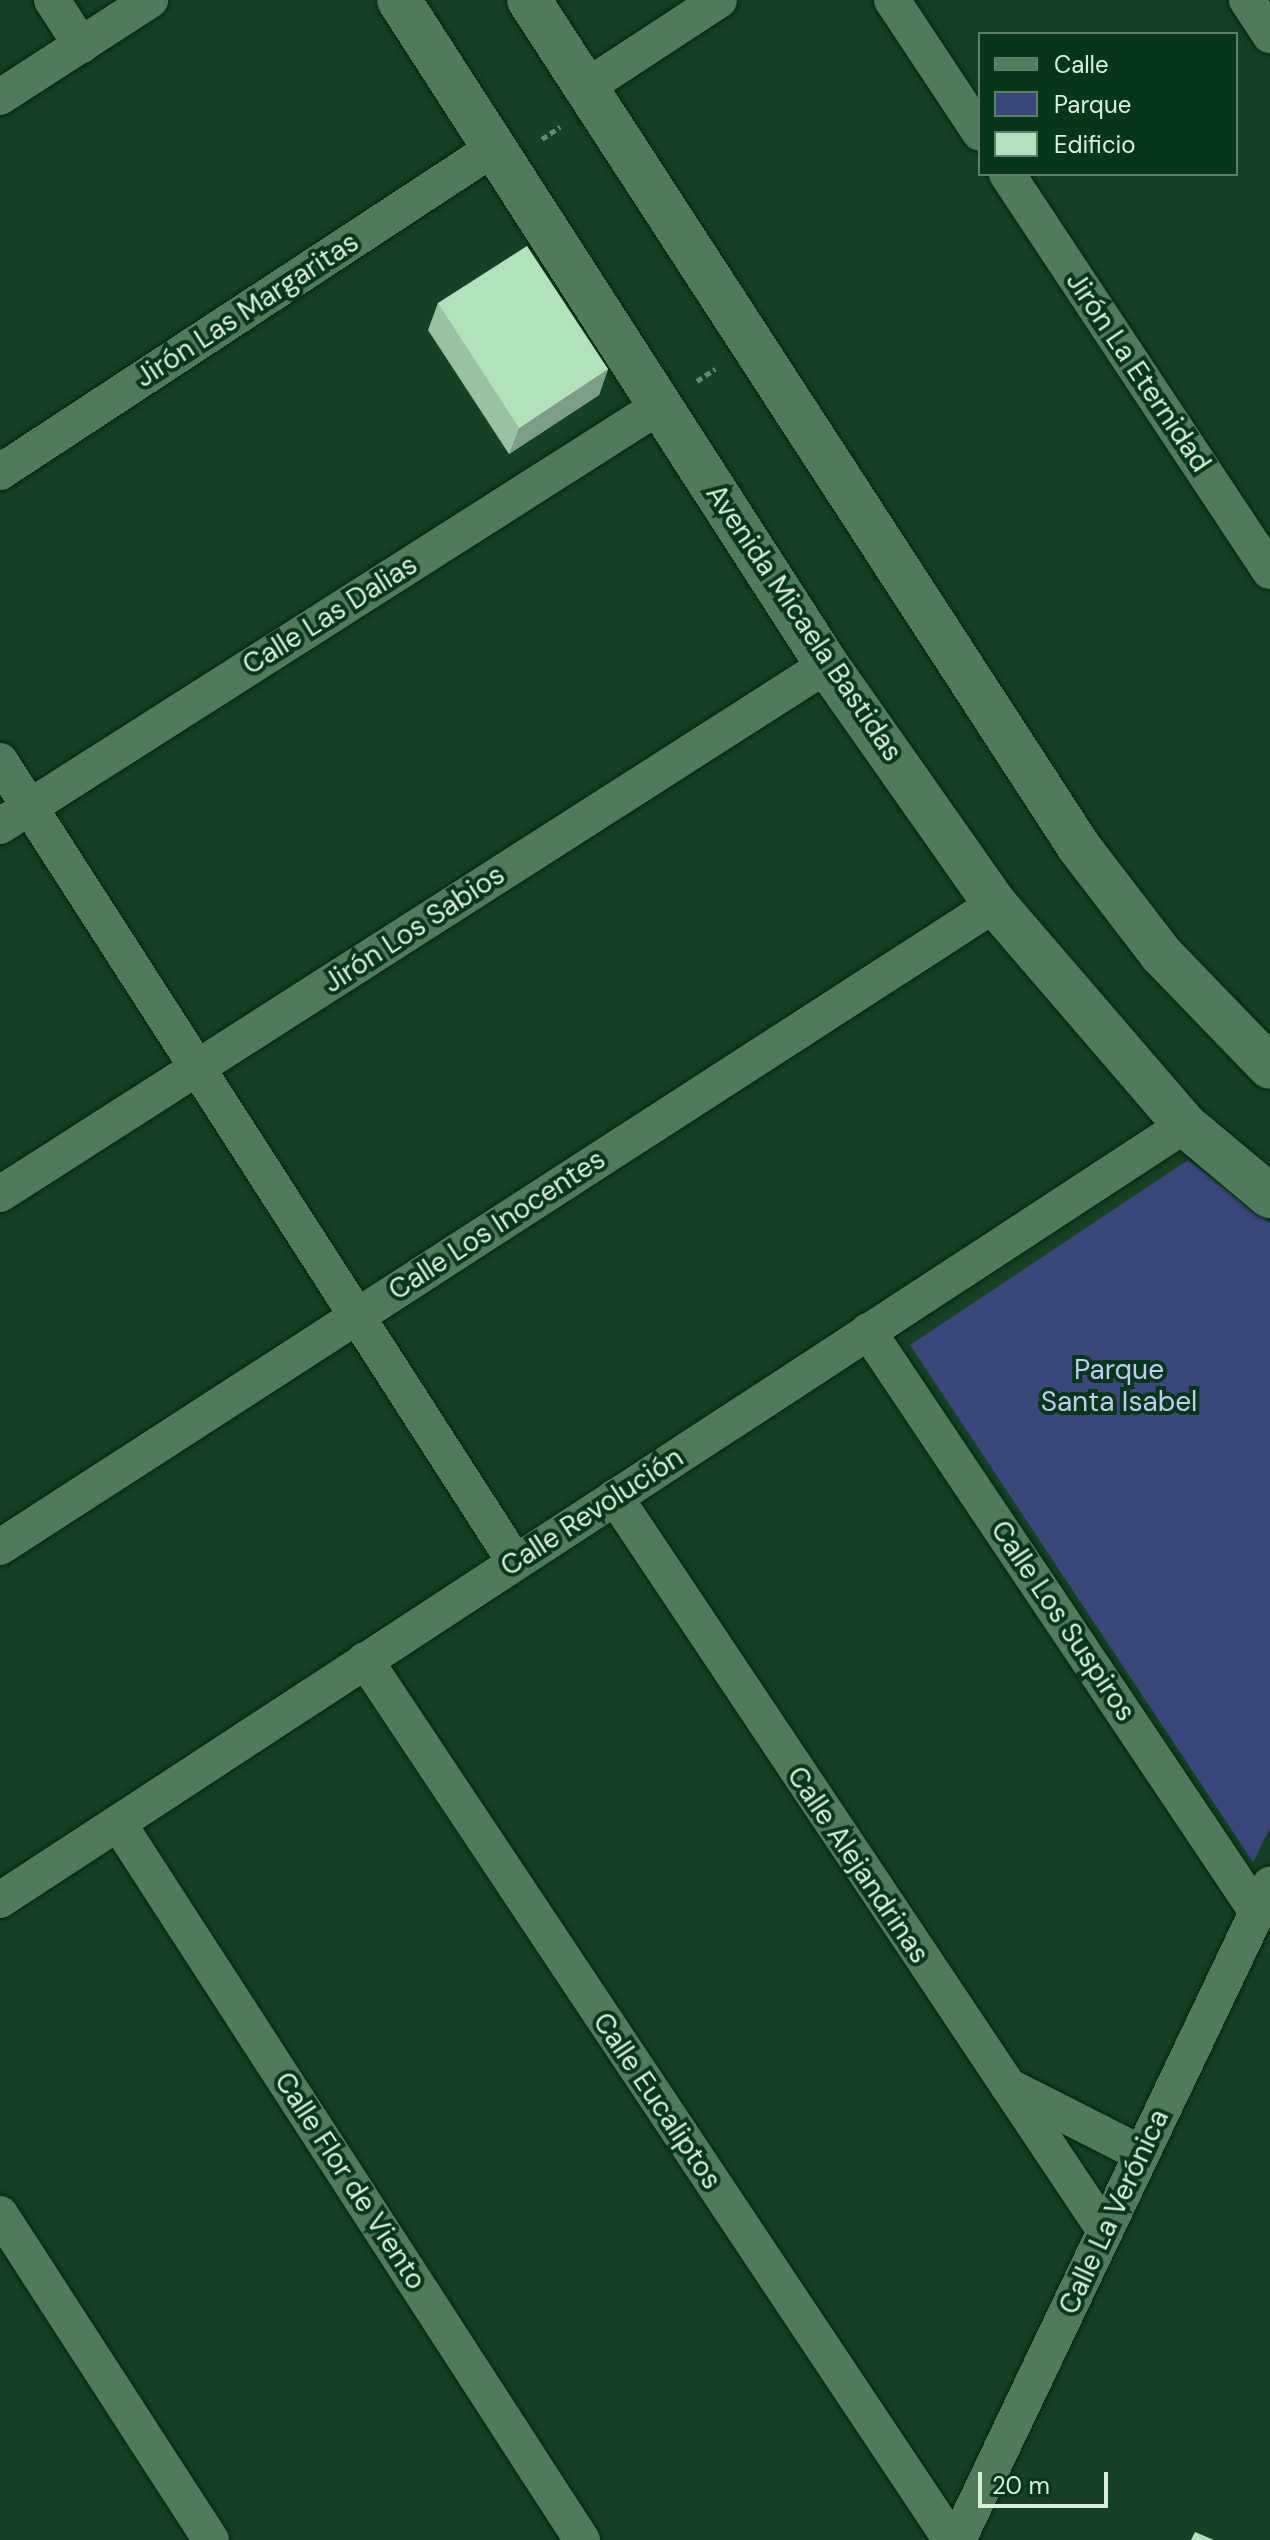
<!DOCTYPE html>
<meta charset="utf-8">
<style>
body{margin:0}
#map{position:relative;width:1270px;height:2540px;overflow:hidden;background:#154125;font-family:"DM Sans",sans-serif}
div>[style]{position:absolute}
.green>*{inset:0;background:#3c4779}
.path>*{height:5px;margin-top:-2.5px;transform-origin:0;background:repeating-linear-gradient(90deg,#658971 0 6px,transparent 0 10px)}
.roads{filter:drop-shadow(0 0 2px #042511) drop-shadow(0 0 2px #042511)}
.street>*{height:36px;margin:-18px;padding:0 18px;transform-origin:18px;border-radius:18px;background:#4f7b5b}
.secondary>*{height:44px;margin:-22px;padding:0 22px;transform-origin:22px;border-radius:22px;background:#4f7b5b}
.wall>*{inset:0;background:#99c2a3}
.shaded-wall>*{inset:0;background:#7d9e85}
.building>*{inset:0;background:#b2e1be}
span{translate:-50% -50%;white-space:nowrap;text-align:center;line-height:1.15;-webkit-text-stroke:8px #08361b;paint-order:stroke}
.street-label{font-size:28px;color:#d8f0dd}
.park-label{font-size:28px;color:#c0cbef}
.legend{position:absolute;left:978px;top:32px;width:260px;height:144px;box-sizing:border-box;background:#08361b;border:2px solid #5b8069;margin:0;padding:10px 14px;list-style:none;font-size:24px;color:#d8f0dd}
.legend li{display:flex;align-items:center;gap:16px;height:40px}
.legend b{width:40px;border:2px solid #5b8069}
.scale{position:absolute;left:978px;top:2472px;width:130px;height:36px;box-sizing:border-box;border:4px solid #d8f0dd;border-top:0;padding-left:10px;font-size:24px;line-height:28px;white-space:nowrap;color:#d8f0dd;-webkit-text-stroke:6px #08361b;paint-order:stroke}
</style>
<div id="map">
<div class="green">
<i style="clip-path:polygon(1188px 1160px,1270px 1223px,1270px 1828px,1253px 1862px,910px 1345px)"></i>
</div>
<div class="path">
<i style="left:542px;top:139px;width:22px;rotate:-34deg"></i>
<i style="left:697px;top:381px;width:22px;rotate:-34deg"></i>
</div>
<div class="roads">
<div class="street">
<i style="left:52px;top:0;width:54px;rotate:57.2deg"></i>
<i style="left:892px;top:0;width:159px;rotate:56.5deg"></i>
<i style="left:1247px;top:0;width:42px;rotate:56.7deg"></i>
<i style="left:586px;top:87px;width:159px;rotate:-33.2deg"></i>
<i style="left:0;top:97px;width:179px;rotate:-32.9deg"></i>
<i style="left:1007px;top:174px;width:476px;rotate:56.5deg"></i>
<i style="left:0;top:472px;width:591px;rotate:-33.26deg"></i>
<i style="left:0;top:761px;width:952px;rotate:57.26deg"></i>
<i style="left:0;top:826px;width:784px;rotate:-32.49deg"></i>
<i style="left:0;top:1194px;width:982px;rotate:-32.61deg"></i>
<i style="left:868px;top:1331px;width:699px;rotate:56.2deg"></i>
<i style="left:615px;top:1497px;width:883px;rotate:56.27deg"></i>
<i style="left:0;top:1547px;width:1185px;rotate:-32.87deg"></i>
<i style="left:365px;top:1660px;width:1057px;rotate:56.34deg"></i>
<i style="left:118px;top:1823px;width:854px;rotate:57.09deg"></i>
<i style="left:0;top:1900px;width:1416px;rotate:-33.19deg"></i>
<i style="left:1008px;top:2086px;width:150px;rotate:26.9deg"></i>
<i style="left:0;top:2214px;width:388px;rotate:57.1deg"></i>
<i style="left:958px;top:2540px;width:726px;rotate:-64.53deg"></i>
</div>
<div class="secondary">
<i style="left:399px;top:0;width:791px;rotate:57.23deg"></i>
<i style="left:827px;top:665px;width:292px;rotate:54.9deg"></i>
<i style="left:995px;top:904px;width:291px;rotate:49.3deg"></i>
<i style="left:1185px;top:1125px;width:111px;rotate:39.9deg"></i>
<i style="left:529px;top:0;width:1010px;rotate:57deg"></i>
<i style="left:1079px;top:847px;width:135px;rotate:52.5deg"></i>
<i style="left:1161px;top:954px;width:157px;rotate:46deg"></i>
</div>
</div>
<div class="wall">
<i style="clip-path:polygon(438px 303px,608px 369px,599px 395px,509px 454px,428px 330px)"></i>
</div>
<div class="shaded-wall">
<i style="clip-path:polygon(608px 369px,599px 395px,509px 454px,519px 428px)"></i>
</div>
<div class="building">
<i style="clip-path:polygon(527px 246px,608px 369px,519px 428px,438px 303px)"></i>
<i style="clip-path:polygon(1195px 2532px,1214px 2540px,1191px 2540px)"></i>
</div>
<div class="street-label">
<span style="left:247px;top:310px;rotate:-33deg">Jirón Las Margaritas</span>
<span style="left:1138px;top:372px;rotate:56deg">Jirón La Eternidad</span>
<span style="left:330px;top:615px;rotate:-32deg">Calle Las Dalias</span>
<span style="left:804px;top:623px;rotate:56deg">Avenida Micaela Bastidas</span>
<span style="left:414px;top:929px;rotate:-33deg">Jirón Los Sabios</span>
<span style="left:497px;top:1225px;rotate:-33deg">Calle Los Inocentes</span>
<span style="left:592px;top:1512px;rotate:-33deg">Calle Revolución</span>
<span style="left:1063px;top:1621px;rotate:56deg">Calle Los Suspiros</span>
<span style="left:858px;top:1865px;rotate:56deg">Calle Alejandrinas</span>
<span style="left:657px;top:2101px;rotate:56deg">Calle Eucaliptos</span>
<span style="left:350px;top:2181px;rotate:57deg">Calle Flor de Viento</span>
<span style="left:1114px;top:2212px;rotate:-65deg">Calle La Verónica</span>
</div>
<div class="park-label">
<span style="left:1119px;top:1386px">Parque<br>Santa Isabel</span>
</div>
<ul class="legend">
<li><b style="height:10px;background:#4f7b5b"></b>Calle</li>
<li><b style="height:22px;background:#3c4779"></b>Parque</li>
<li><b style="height:22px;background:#b2e1be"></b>Edificio</li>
</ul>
<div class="scale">20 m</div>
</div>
